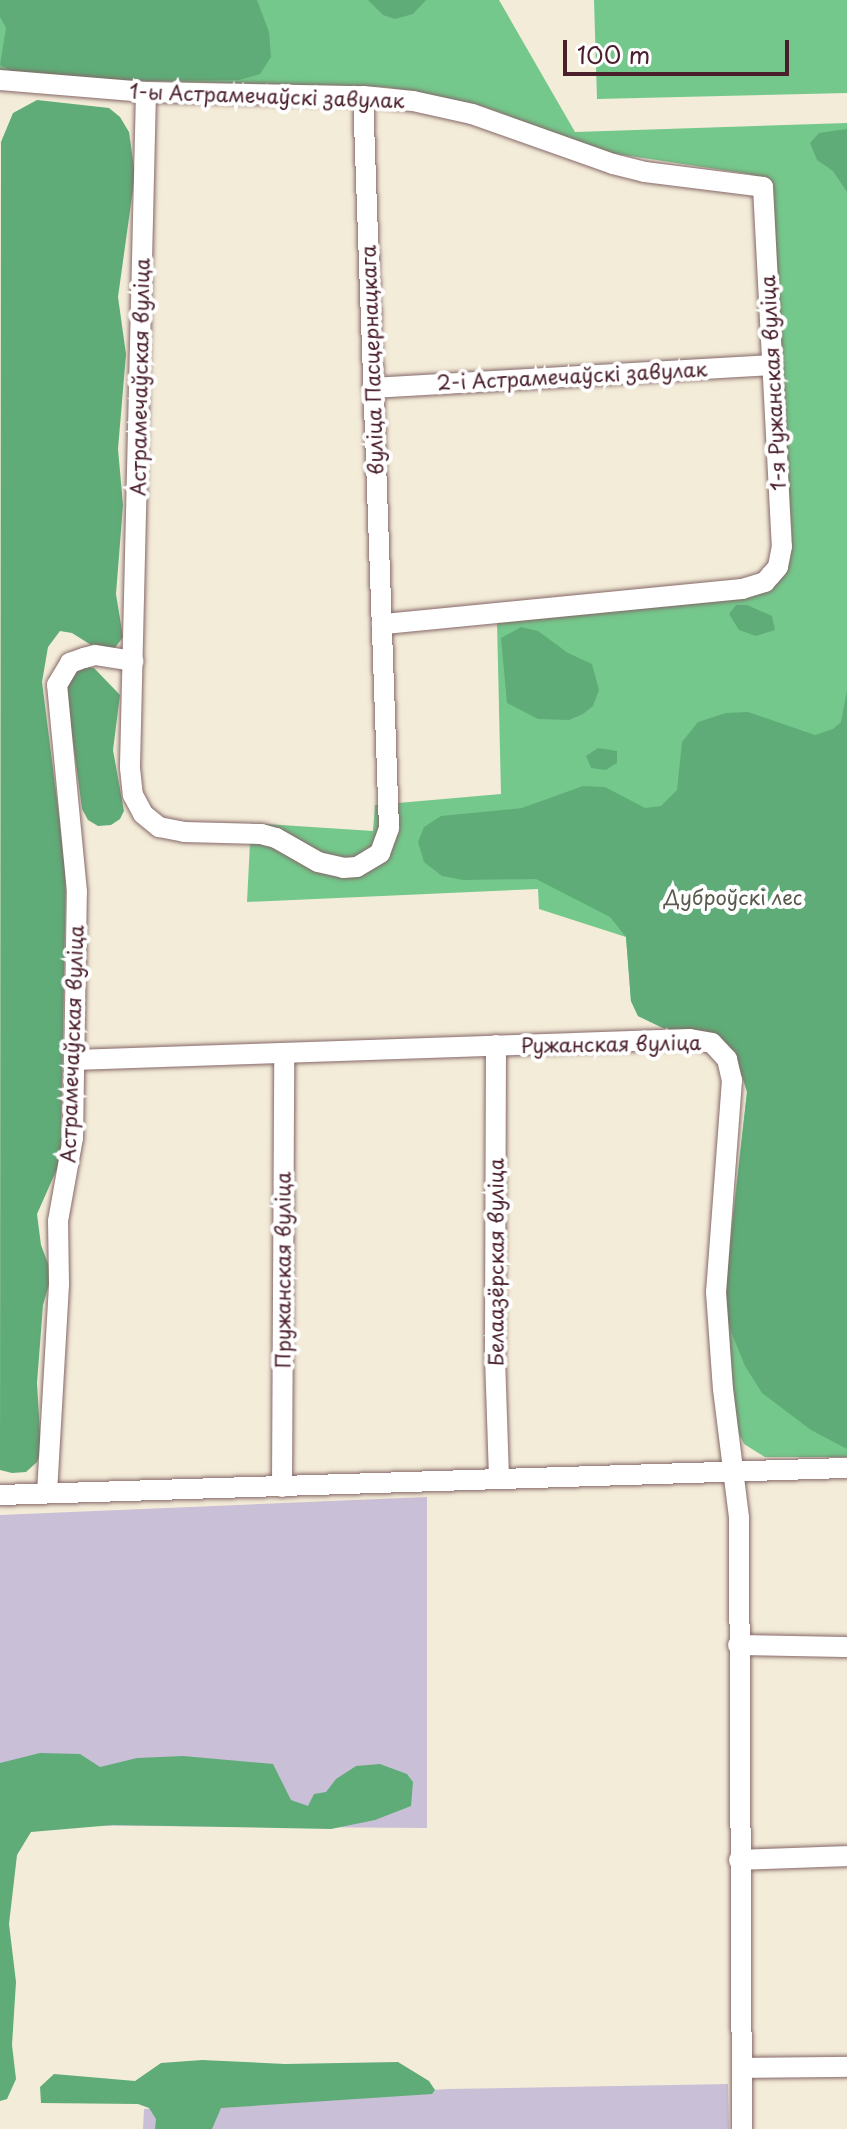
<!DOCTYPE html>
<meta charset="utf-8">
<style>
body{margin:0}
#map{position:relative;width:847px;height:2129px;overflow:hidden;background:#f3ecd8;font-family:"Playpen Sans",sans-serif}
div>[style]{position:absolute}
.industrial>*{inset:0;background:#c9bfd7}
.green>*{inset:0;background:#74c88c}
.forest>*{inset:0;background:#5fac78}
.roads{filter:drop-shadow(0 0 2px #856768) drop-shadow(0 0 2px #856768)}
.minor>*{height:20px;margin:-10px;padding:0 10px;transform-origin:10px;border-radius:10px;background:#fff}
span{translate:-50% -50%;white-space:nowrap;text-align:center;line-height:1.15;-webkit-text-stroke:8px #fff;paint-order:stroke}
.street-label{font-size:20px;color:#4a1f2b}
.park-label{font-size:20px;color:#595a4d}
.scale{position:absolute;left:563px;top:40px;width:226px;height:36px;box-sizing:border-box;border:4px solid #4a1f2b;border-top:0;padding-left:10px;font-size:24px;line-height:28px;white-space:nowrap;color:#4a1f2b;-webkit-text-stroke:6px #fff;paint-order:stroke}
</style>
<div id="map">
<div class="industrial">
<i style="clip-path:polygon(427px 1497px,427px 1828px,0 1825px,0 1515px)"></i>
<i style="clip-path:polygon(728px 2084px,729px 2129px,143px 2129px,144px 2109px,448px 2089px)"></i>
</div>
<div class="green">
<i style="clip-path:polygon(0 0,499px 0,575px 132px,847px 123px,847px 1457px,765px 1457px,744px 1444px,738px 1432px,728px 1387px,727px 1266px,747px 1092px,743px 1072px,734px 1051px,716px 1038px,663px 1028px,638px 1016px,631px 1001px,626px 937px,539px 909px,538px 889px,247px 902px,251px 823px,373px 831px,375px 805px,501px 794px,497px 622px,774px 585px,784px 576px,789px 564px,792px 536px,767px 181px,749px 174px,610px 153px,479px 105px,385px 87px,31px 78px,0 70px)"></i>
<i style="clip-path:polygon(594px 0,847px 0,847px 93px,597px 99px)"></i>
</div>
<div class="forest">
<i style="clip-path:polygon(0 0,257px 0,269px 32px,271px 57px,260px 74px,239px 80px,147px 81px,17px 74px,0 65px,6px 28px,0 17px)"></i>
<i style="clip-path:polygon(368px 0,426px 0,413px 14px,395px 19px,383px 15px)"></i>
<i style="clip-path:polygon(37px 100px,109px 108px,120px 117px,129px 132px,135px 175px,118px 297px,126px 354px,118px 449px,123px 505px,116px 594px,123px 637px,115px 648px,99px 650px,72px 633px,60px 631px,48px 647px,42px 682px,66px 871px,61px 1147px,57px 1169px,37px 1214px,41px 1245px,52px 1274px,43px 1305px,37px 1383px,41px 1450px,37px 1462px,26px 1472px,12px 1473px,0 1470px,1px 142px,13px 113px)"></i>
<i style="clip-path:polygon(847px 129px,847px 192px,833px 171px,817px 160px,810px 143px,819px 133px)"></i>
<i style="clip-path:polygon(736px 605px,747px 605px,772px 616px,775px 630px,756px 636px,739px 630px,729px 614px)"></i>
<i style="clip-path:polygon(521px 627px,538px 631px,568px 653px,592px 664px,599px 690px,593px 706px,583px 714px,569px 720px,538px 719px,507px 703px,501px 638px)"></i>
<i style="clip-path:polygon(79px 666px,94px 668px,120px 695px,113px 750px,124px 811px,120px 819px,111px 825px,98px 826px,88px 820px,82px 809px,68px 703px,67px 682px)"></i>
<i style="clip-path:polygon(847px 690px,847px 1449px,811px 1430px,762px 1393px,745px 1366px,732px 1334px,724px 1305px,747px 1092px,734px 1051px,716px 1038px,663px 1028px,638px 1016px,631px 1001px,626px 937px,610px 917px,536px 879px,463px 880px,442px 876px,424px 862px,418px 842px,424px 827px,441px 816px,522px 808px,583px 786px,605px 787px,645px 808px,661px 806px,677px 790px,682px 742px,698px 722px,726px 713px,748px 712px,815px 735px,833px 729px,841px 722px)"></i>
<i style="clip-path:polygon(598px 748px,617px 751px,617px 763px,606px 770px,591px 768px,586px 756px)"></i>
<i style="clip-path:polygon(40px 1753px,80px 1754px,100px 1767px,137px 1758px,183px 1756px,273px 1764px,291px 1800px,308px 1806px,314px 1794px,326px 1792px,336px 1779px,356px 1766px,380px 1764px,407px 1774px,413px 1782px,411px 1806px,375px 1820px,331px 1829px,113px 1825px,31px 1832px,17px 1855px,9px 1924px,16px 1982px,12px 2045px,16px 2079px,7px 2099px,0 2101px,0 1763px)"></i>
<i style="clip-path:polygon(202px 2060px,285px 2064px,398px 2062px,429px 2081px,435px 2090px,432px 2094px,221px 2108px,212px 2129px,155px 2129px,156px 2119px,149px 2108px,138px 2104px,41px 2103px,40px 2087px,54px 2074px,135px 2081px,161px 2063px)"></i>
</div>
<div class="roads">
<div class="minor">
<i style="left:0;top:80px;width:146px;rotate:4.7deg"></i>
<i style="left:146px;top:92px;width:217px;rotate:1.1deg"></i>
<i style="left:363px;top:96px;width:50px;rotate:5.7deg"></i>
<i style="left:413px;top:101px;width:60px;rotate:12.4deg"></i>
<i style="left:472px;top:114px;width:150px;rotate:19.5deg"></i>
<i style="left:613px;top:164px;width:33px;rotate:14deg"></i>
<i style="left:645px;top:172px;width:119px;rotate:7.2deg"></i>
<i style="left:763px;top:187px;width:360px;rotate:87deg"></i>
<i style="left:782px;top:546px;width:21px;rotate:101deg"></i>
<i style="left:778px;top:567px;width:11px;rotate:131deg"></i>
<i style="left:771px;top:575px;width:9px;rotate:131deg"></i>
<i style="left:765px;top:582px;width:24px;rotate:163deg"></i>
<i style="left:742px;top:589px;width:362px;rotate:174.4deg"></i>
<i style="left:146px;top:92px;width:676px;rotate:91.36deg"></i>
<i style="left:130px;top:768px;width:27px;rotate:84deg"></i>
<i style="left:133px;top:795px;width:21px;rotate:62deg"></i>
<i style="left:143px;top:814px;width:21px;rotate:39deg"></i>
<i style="left:159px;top:827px;width:25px;rotate:11deg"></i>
<i style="left:184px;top:832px;width:77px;rotate:1.5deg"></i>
<i style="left:261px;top:834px;width:16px;rotate:15deg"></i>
<i style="left:276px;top:838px;width:48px;rotate:29.7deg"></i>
<i style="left:318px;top:862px;width:26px;rotate:13deg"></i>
<i style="left:343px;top:868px;width:14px;rotate:-4deg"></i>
<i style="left:357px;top:867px;width:27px;rotate:-31deg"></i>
<i style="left:380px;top:853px;width:27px;rotate:-70deg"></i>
<i style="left:389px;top:828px;width:732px;rotate:-92.03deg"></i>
<i style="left:373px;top:388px;width:399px;rotate:-3.3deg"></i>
<i style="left:496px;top:1045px;width:312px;rotate:90.2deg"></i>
<i style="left:495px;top:1357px;width:122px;rotate:88.1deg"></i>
<i style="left:74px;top:1060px;width:616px;rotate:-1.95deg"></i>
<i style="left:690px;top:1039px;width:22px;rotate:10deg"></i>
<i style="left:712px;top:1043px;width:22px;rotate:47deg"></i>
<i style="left:727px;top:1059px;width:22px;rotate:77deg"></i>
<i style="left:732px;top:1080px;width:213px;rotate:94.3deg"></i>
<i style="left:716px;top:1292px;width:97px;rotate:85.9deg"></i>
<i style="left:723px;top:1389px;width:130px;rotate:82.9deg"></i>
<i style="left:739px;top:1518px;width:611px;rotate:89.72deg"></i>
<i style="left:282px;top:1487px;width:434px;rotate:-89.7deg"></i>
<i style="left:47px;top:1493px;width:210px;rotate:-86.7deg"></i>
<i style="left:59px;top:1283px;width:62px;rotate:-90.9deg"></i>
<i style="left:58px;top:1221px;width:84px;rotate:-79.8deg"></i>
<i style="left:73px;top:1138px;width:246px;rotate:-89.1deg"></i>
<i style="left:77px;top:892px;width:208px;rotate:-95.5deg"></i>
<i style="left:57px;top:685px;width:26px;rotate:-59deg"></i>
<i style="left:70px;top:663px;width:15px;rotate:-20deg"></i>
<i style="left:84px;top:658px;width:11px;rotate:-15deg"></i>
<i style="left:95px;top:655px;width:39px;rotate:9deg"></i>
<i style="left:0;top:1495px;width:847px;rotate:-1.83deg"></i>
<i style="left:738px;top:1645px;width:109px;rotate:1.1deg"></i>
<i style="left:739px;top:1860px;width:108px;rotate:-2.1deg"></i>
<i style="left:743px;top:2068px;width:104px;rotate:-0.6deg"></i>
</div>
</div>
<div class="street-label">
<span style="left:267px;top:96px;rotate:2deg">1-ы Астрамечаўскі завулак</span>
<span style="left:372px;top:360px;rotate:-92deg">вуліца Пасцернацкага</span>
<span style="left:572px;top:376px;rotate:-3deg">2-і Астрамечаўскі завулак</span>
<span style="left:140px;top:377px;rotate:-89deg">Астрамечаўская вуліца</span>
<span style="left:773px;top:383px;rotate:-93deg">1-я Ружанская вуліца</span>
<span style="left:72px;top:1044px;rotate:-88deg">Астрамечаўская вуліца</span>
<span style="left:611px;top:1044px;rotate:-1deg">Ружанская вуліца</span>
<span style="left:496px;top:1262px;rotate:-90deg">Белаазёрская вуліца</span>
<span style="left:283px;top:1270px;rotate:-90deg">Пружанская вуліца</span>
</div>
<div class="park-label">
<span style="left:733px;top:897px">Дуброўскі лес</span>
</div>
<div class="scale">100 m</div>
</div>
